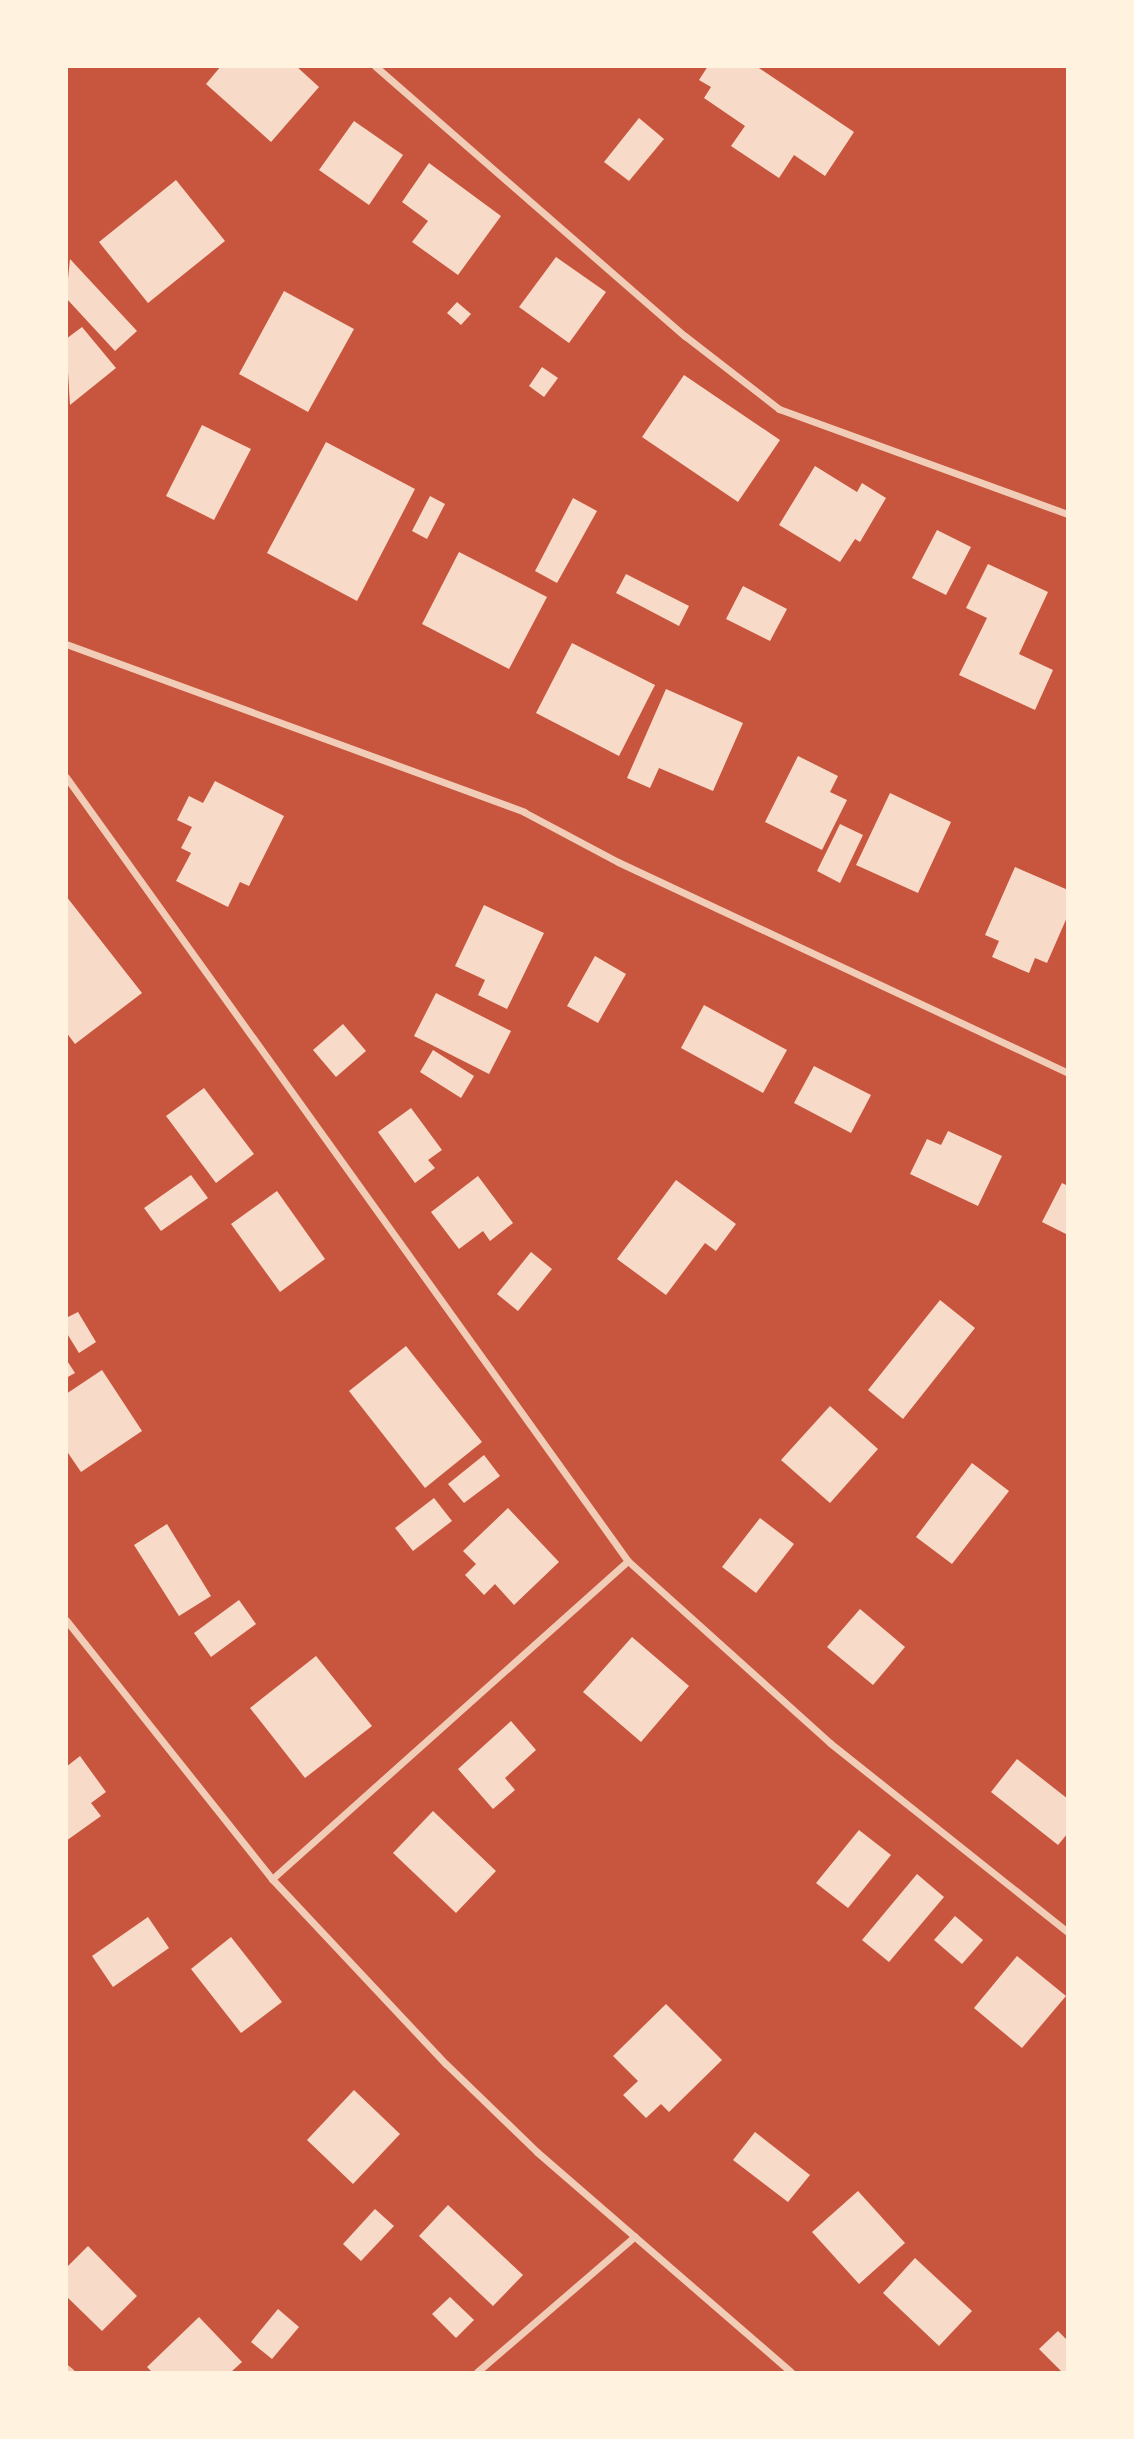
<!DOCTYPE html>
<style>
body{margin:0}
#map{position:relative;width:1134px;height:2439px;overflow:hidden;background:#c8553d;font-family:"Fira Sans",sans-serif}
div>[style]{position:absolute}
.building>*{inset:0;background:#f7dbc8}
.minor>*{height:7px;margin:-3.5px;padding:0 3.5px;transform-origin:3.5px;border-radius:3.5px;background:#f1ccb7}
span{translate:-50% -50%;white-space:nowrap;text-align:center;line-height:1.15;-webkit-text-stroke:5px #fff3e0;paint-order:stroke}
.frame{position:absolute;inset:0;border:68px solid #fff3e0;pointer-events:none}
</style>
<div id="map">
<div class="building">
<i style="clip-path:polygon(221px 66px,296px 66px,319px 87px,271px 142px,206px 84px)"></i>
<i style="clip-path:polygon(708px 66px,756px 66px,854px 132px,825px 176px,794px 155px,779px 178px,731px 146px,745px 126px,704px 98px,711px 87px,699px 80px)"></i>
<i style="clip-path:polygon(639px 118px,664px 139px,629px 181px,604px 162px)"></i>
<i style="clip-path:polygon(354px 121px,403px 155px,369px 205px,319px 170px)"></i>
<i style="clip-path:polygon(429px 163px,501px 216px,458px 275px,412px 242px,428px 221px,402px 202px)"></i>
<i style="clip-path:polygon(176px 180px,225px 241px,148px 303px,99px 242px)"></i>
<i style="clip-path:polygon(556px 257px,606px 292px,569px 343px,519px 307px)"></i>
<i style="clip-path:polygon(70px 259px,137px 331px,115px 351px,66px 298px)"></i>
<i style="clip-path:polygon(284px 291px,354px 329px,308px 412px,239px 374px)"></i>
<i style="clip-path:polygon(457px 302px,471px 314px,461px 325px,447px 313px)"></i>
<i style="clip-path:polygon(82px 327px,116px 368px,70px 405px,66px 339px)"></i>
<i style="clip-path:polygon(542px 367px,558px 378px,544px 397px,529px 386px)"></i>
<i style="clip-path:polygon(684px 375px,780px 440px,738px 502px,642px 437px)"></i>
<i style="clip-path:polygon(202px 425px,251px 449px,214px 520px,166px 496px)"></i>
<i style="clip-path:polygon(326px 442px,415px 489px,357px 601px,267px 553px)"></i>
<i style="clip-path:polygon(815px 466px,857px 492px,862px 483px,886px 498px,860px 542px,855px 539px,840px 562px,779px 525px)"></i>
<i style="clip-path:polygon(430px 496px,445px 504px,427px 539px,412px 531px)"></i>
<i style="clip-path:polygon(573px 498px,597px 511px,557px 583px,535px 571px)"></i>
<i style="clip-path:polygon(937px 530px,971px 547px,946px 595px,912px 578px)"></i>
<i style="clip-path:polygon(459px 552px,547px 597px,509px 669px,422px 624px)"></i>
<i style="clip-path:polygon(988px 564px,1048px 592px,1019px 654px,1053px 670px,1035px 710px,959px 675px,987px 618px,966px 608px)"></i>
<i style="clip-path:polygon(626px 574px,689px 606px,679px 626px,616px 593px)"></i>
<i style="clip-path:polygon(743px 586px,787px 609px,770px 641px,726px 619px)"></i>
<i style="clip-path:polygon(572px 643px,655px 685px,619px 756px,536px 713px)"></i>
<i style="clip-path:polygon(666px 689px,743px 723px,713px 791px,659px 768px,650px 788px,627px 778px)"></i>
<i style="clip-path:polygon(798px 756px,838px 776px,830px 792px,847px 800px,822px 850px,765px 822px)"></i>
<i style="clip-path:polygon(215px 781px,284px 816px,249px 886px,240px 882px,228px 907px,176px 881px,191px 853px,181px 848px,192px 827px,177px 820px,189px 796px,203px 803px)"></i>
<i style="clip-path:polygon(890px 793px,951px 822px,918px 893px,856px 865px)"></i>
<i style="clip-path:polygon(840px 824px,863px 835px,840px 883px,817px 871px)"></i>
<i style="clip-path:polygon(1015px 867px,1068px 890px,1068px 915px,1047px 963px,1035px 958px,1029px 973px,992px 957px,999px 941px,985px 935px)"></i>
<i style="clip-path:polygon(66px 896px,142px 993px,75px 1044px,66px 1032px)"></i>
<i style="clip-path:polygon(484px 905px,544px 933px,507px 1009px,478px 995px,485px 980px,455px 966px)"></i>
<i style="clip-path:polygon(595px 956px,626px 974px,598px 1023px,567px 1006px)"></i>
<i style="clip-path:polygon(436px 993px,511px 1031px,489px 1074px,414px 1036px)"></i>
<i style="clip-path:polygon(704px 1005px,787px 1050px,763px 1093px,681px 1048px)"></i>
<i style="clip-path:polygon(343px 1024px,366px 1051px,336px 1077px,313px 1050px)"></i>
<i style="clip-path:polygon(433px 1050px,474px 1076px,461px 1098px,420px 1072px)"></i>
<i style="clip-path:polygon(814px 1066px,871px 1095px,851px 1133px,794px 1103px)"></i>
<i style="clip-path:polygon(204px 1088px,254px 1154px,216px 1183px,166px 1116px)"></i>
<i style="clip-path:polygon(411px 1108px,442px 1150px,428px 1160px,435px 1168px,415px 1183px,378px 1132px)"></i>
<i style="clip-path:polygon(948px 1131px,1002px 1156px,978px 1206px,910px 1174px,927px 1139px,941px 1145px)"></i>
<i style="clip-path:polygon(191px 1175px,208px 1198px,161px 1231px,144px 1208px)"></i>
<i style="clip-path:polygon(478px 1176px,513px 1223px,490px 1241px,483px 1231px,459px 1249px,431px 1212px)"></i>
<i style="clip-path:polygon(676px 1180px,736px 1224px,716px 1251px,705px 1243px,666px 1295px,617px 1259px)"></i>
<i style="clip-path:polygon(1062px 1183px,1068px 1186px,1068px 1235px,1042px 1222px)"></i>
<i style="clip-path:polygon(277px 1191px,325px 1259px,280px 1292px,231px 1224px)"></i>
<i style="clip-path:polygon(531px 1252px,552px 1269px,518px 1311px,497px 1294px)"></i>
<i style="clip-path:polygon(940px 1300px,975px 1328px,903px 1419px,868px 1390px)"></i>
<i style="clip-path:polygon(78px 1312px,96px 1342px,79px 1353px,66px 1332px,66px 1318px)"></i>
<i style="clip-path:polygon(406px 1346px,482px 1442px,425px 1488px,349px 1391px)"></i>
<i style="clip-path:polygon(66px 1359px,75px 1373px,66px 1378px)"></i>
<i style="clip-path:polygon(102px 1370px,142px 1431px,81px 1472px,66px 1450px,66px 1394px)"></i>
<i style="clip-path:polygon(830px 1406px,878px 1449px,830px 1503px,781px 1460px)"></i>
<i style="clip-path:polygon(484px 1455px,500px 1476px,464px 1503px,448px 1484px)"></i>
<i style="clip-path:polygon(972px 1463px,1009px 1491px,952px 1564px,916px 1537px)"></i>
<i style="clip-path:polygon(434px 1498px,452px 1521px,413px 1551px,395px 1528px)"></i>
<i style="clip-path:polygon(508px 1508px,559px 1562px,514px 1605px,495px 1584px,484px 1595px,465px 1575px,476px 1564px,463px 1551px)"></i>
<i style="clip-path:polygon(760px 1518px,794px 1544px,756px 1593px,722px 1567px)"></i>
<i style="clip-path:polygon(167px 1524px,211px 1596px,179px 1616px,134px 1545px)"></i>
<i style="clip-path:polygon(239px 1600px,256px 1624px,211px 1657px,194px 1633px)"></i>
<i style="clip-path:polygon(860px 1609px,905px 1647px,873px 1685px,827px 1647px)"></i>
<i style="clip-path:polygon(632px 1637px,689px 1686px,641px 1742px,583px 1692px)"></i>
<i style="clip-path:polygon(316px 1656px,372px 1726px,305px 1778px,250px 1708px)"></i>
<i style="clip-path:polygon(511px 1721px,536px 1750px,505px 1778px,515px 1790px,493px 1809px,458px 1769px)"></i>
<i style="clip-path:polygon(80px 1756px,106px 1792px,91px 1803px,101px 1816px,66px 1841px,66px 1767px)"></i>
<i style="clip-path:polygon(1017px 1759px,1068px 1799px,1068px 1833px,1058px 1845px,991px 1792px)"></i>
<i style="clip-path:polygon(433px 1811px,496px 1871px,456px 1913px,393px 1853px)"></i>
<i style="clip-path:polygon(859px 1830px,891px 1855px,848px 1908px,816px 1883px)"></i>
<i style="clip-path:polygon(917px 1874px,944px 1897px,889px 1962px,862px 1940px)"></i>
<i style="clip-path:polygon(955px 1916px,983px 1940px,962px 1964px,934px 1940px)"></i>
<i style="clip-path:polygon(148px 1917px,169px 1948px,113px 1987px,92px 1956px)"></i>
<i style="clip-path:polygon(231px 1937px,282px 2002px,241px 2033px,191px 1969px)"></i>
<i style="clip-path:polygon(1017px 1956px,1066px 1996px,1022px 2048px,974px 2008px)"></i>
<i style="clip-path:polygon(666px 2004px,722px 2060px,669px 2112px,661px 2104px,646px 2118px,623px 2095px,638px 2081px,613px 2056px)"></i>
<i style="clip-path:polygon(354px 2090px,400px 2134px,353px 2184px,307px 2140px)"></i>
<i style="clip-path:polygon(755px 2132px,810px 2175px,788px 2202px,733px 2160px)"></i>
<i style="clip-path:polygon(858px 2191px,905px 2243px,859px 2284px,812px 2232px)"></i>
<i style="clip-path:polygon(448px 2205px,523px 2275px,493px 2306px,419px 2236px)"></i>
<i style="clip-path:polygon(375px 2209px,394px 2226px,361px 2261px,343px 2244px)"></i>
<i style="clip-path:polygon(88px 2246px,137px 2296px,102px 2331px,66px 2296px,66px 2268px)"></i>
<i style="clip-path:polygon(915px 2258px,972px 2311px,939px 2346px,883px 2293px)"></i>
<i style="clip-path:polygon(450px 2297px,474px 2320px,456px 2338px,432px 2314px)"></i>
<i style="clip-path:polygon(278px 2309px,299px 2327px,272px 2359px,251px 2342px)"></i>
<i style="clip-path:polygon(199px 2317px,242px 2362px,231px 2372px,152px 2372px,147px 2367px)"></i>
<i style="clip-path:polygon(1058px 2331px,1068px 2341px,1068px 2372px,1062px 2372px,1039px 2349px)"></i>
</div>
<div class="minor">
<i style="left:375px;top:66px;width:411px;rotate:41.1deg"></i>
<i style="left:685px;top:336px;width:119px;rotate:37.8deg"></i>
<i style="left:779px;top:409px;width:307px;rotate:20deg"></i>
<i style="left:66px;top:644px;width:488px;rotate:20.1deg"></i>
<i style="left:524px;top:812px;width:106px;rotate:28deg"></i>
<i style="left:618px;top:862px;width:497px;rotate:25.1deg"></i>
<i style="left:66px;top:777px;width:965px;rotate:54.37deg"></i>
<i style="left:628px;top:1561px;width:272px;rotate:42deg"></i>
<i style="left:830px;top:1743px;width:304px;rotate:38.5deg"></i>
<i style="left:66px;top:1620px;width:331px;rotate:51.5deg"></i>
<i style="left:272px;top:1879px;width:254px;rotate:46.8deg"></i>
<i style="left:446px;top:2064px;width:127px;rotate:44deg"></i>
<i style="left:537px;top:2152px;width:336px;rotate:40.9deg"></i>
<i style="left:272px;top:1879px;width:477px;rotate:-41.8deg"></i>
<i style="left:66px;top:2368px;width:6px;rotate:39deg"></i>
<i style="left:477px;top:2372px;width:208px;rotate:-40.7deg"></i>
</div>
<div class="frame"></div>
</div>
